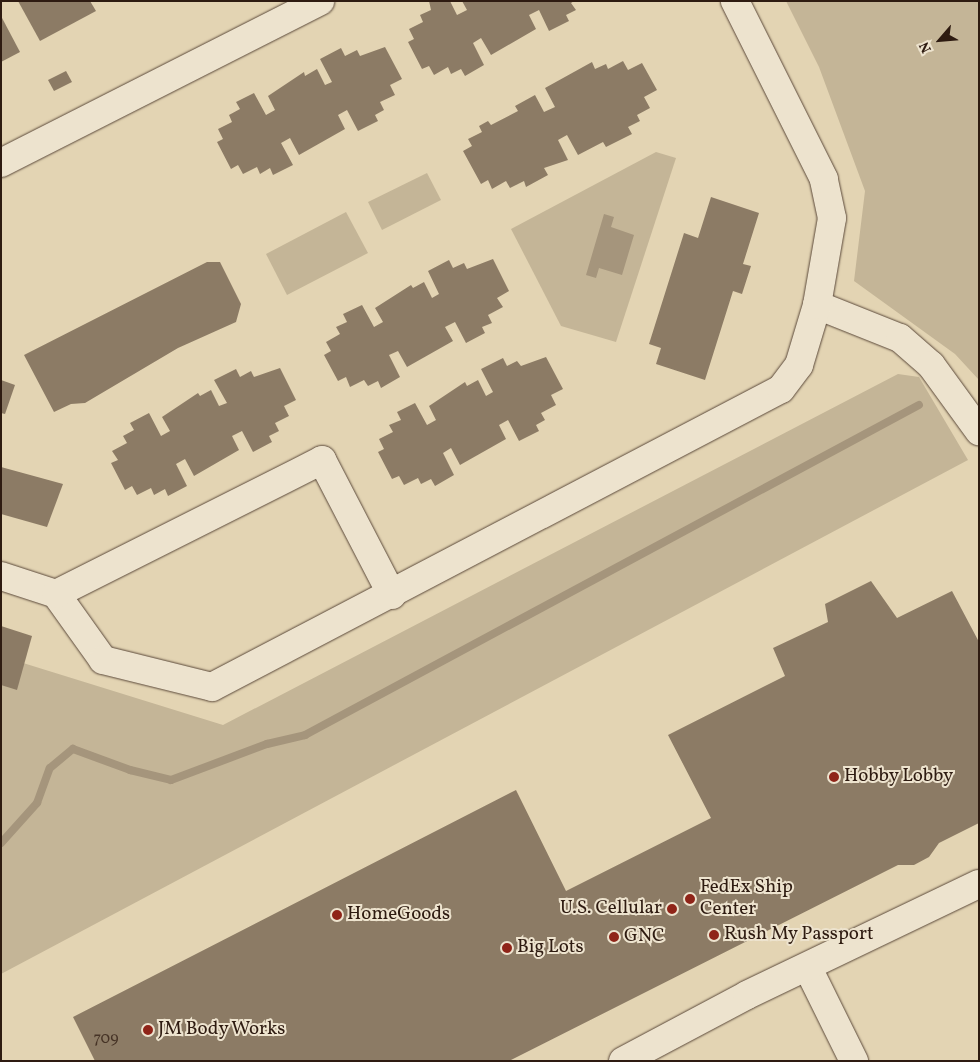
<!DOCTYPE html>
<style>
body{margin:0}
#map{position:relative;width:980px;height:1062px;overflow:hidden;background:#e3d4b3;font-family:Vollkorn,serif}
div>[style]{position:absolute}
.green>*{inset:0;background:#c4b597}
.water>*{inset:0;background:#a5957c}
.stream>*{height:8px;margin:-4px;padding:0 4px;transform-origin:4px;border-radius:4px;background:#a5957c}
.building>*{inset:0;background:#8c7b65}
.roads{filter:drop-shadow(0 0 1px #5b493a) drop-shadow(0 0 1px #5b493a)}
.minor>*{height:28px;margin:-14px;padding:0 14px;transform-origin:14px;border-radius:14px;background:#ede3ce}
.dots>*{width:14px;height:14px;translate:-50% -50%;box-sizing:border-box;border:2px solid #ede3ce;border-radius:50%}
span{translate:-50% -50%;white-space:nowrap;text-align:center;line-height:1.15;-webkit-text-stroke:4px #ede3ce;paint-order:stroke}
.number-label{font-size:16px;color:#463326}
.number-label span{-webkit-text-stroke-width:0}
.poi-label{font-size:19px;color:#2e1b11}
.left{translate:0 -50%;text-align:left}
.right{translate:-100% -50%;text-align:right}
.frame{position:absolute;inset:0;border:2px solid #2e1b11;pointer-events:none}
.north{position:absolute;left:915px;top:15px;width:50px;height:50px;-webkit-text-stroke:4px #ede3ce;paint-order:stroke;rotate:243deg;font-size:14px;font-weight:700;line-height:20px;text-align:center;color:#2e1b11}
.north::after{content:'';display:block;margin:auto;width:18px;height:22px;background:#2e1b11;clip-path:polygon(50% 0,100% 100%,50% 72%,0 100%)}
</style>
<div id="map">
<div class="green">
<i style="clip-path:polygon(786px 1px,979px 1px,979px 380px,955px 354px,854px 281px,865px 191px,819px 67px)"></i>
<i style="clip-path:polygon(656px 152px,676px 158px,616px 342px,561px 326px,511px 229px)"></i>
<i style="clip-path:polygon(427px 173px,441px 200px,382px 230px,368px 202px)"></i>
<i style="clip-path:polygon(346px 212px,368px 253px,287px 295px,266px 254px)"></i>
<i style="clip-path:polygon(898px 374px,919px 377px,968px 460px,1px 974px,1px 661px,7px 658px,223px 725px)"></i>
</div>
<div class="water">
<i style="clip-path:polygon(604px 214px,614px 217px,611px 227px,634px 235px,622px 275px,599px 268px,596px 278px,586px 275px)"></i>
</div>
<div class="stream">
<i style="left:1px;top:843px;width:54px;rotate:-48deg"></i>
<i style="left:37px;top:803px;width:37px;rotate:-70deg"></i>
<i style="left:50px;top:768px;width:30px;rotate:-40deg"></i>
<i style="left:73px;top:749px;width:61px;rotate:20.2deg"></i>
<i style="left:130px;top:770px;width:42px;rotate:13.7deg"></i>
<i style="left:171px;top:780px;width:103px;rotate:-20.6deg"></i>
<i style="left:267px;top:744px;width:39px;rotate:-13deg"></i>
<i style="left:305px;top:735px;width:697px;rotate:-28.26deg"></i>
</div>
<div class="building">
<i style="clip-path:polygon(18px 1px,90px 1px,96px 11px,40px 41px)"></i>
<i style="clip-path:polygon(429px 1px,450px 1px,457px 15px,467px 10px,462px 1px,574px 1px,571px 3px,576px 10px,566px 15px,569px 21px,549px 31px,539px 10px,529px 15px,536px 29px,491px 55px,481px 38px,473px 43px,484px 65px,465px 76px,461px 69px,451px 74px,448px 67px,434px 75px,429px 66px,422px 69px,408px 42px,414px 39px,409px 29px,423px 22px,420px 15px,431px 10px)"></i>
<i style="clip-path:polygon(1px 16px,20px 52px,1px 62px)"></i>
<i style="clip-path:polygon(385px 47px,402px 79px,390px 85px,395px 95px,380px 102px,384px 110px,375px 115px,378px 121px,358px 131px,347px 110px,338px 115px,345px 129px,299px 155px,290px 138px,281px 143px,293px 165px,273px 175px,270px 168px,260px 174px,257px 167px,243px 174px,238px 165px,231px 169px,217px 142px,223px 139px,218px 129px,232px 122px,229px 115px,240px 109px,236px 102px,254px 93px,266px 115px,275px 110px,268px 96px,304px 72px,305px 76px,317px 69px,325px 85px,332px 82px,320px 59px,341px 48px,345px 56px,357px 50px,360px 56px)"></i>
<i style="clip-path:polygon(623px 61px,628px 70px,642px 63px,657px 90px,644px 97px,650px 108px,637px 115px,640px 121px,628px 127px,632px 134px,606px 147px,603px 142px,578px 155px,567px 135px,558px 140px,568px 160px,544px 168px,548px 175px,526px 187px,524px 181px,510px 188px,506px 181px,492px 189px,488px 180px,481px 184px,463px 151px,472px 146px,468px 139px,482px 132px,479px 126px,488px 121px,491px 125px,518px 111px,515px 106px,535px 95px,544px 112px,555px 107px,545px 88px,592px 62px,595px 69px,606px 64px,608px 69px)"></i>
<i style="clip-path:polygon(66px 71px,72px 82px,54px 91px,48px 80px)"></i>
<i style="clip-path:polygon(711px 197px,759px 213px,743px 264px,751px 266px,742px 294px,733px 291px,705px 380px,656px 364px,661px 348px,649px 344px,684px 233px,698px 238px)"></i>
<i style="clip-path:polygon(493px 259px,509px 291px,497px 298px,503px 307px,488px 315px,492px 323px,482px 327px,485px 333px,466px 343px,455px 322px,445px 327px,453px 341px,407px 367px,398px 351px,389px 355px,400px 377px,381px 388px,378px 381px,368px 386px,364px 380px,350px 387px,346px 377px,338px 381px,324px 355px,331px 351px,326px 342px,340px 334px,336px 327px,347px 322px,343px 314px,362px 305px,374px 327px,383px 322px,375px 308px,411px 285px,413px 288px,424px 282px,432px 298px,439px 294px,428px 271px,449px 260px,453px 268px,464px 263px,467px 269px)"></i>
<i style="clip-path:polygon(207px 262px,220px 262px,241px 304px,236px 322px,178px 348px,85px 403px,71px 404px,54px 412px,24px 355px)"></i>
<i style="clip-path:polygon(546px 357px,563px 389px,551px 395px,556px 405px,541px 413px,545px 420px,536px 425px,539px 431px,519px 441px,508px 420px,499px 425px,506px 439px,460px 465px,451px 448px,443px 453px,454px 475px,435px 486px,431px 479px,421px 484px,418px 478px,404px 485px,399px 476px,392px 479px,378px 452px,384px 449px,379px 439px,393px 432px,389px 425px,401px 420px,397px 412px,415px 403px,427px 425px,436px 420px,429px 406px,465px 382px,467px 386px,478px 380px,486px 396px,493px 392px,481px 369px,503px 358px,507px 366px,517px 361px,521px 366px)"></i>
<i style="clip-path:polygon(280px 368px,296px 400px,284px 406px,289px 416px,275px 423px,279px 431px,269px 436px,272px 442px,253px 452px,242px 431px,232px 436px,239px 450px,194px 476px,185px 459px,176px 464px,187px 486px,168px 496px,165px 489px,154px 495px,151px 488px,137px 495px,132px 486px,125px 490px,111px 463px,118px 460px,112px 451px,127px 443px,123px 436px,134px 430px,130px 423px,149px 413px,161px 436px,170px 431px,162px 417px,198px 393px,200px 396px,211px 390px,219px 406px,227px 403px,214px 380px,236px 369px,240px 377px,251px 371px,254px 377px)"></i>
<i style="clip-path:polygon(1px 380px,15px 385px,5px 414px,1px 413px)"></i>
<i style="clip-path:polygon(1px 467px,63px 484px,47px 527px,1px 514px)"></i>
<i style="clip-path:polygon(871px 581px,897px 618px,952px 591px,979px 642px,979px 823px,939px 843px,929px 857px,914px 865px,898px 865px,509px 1061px,95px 1061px,73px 1017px,516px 790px,566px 891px,711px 818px,668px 735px,785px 676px,773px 648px,828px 622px,825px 604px)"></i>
<i style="clip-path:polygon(1px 626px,32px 636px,17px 690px,1px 685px)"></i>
</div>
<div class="roads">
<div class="minor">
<i style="left:1px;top:163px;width:358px;rotate:-26.9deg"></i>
<i style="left:817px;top:305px;width:89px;rotate:21.7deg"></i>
<i style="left:900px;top:338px;width:41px;rotate:41.1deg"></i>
<i style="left:931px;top:365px;width:82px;rotate:54deg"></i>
<i style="left:1px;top:576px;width:58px;rotate:18.1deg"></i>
<i style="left:56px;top:594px;width:81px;rotate:54.5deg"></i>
<i style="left:103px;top:660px;width:112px;rotate:13.9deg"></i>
<i style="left:212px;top:687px;width:642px;rotate:-27.64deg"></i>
<i style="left:781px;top:389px;width:30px;rotate:-53deg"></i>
<i style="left:799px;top:365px;width:63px;rotate:-73.3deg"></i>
<i style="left:817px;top:305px;width:88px;rotate:-80.2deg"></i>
<i style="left:832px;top:218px;width:40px;rotate:-102deg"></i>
<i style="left:824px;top:179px;width:199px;rotate:-116.6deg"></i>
<i style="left:56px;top:594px;width:298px;rotate:-26.7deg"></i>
<i style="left:322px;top:460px;width:152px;rotate:62.6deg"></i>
<i style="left:808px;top:968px;width:104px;rotate:63.7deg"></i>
<i style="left:623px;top:1061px;width:140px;rotate:-28deg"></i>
<i style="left:747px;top:995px;width:257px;rotate:-25.6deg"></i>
</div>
</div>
<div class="dots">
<i style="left:834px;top:777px;background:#8f2418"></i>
<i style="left:690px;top:899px;background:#8f2418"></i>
<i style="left:672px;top:909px;background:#8f2418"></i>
<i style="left:337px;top:915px;background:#8f2418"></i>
<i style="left:714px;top:935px;background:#8f2418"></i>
<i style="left:614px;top:937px;background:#8f2418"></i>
<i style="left:507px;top:948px;background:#8f2418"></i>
<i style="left:148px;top:1030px;background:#8f2418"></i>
</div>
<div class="number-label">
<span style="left:106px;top:1039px">709</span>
</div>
<div class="poi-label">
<span class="left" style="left:844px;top:777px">Hobby Lobby</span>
<span class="left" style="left:700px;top:899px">FedEx Ship<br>Center</span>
<span class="right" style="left:662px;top:909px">U.S. Cellular</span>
<span class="left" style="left:347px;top:915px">HomeGoods</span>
<span class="left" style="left:724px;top:935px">Rush My Passport</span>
<span class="left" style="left:624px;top:937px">GNC</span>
<span class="left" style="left:517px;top:948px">Big Lots</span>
<span class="left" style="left:158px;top:1030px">JM Body Works</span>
</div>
<div class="frame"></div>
<div class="north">N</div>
</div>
